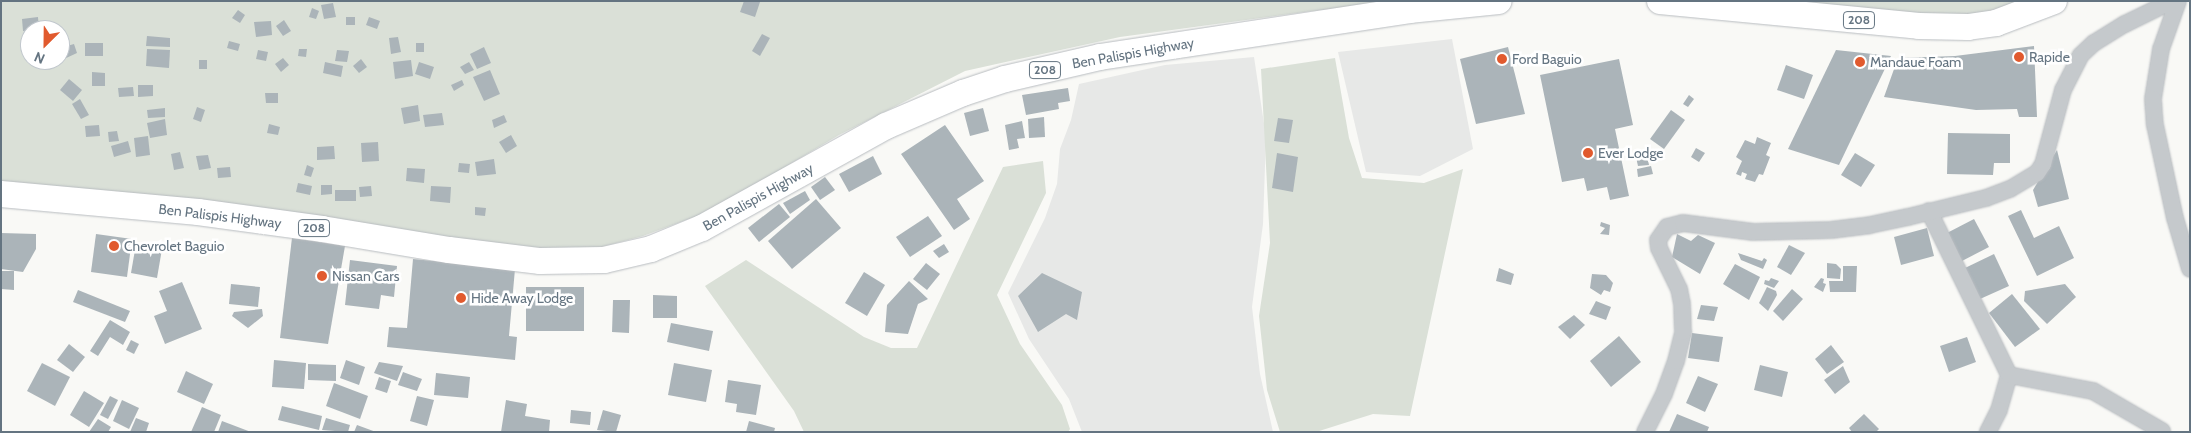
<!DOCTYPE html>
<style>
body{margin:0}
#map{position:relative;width:2191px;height:433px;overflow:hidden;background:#f9f9f6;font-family:Cabin,sans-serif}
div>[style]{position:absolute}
.built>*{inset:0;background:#e7e8e7}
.green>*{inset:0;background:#dae0d7}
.building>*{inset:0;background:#abb4b9}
.roads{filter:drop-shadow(0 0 1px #b8bcc0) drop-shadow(0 0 1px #b8bcc0)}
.minor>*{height:16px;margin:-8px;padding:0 8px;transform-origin:8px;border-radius:8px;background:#c5c9cc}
.primary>*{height:26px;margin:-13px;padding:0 13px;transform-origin:13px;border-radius:13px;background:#fff}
.dots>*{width:14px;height:14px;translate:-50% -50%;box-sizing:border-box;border:2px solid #fff;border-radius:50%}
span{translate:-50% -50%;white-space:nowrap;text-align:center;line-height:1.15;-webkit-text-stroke:5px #fff;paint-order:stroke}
.shield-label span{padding:1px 4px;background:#fff;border:1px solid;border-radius:4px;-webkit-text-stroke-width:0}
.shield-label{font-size:12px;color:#647481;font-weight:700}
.street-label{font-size:14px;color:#647481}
.poi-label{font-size:14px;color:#647481}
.left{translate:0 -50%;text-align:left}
.frame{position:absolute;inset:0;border:2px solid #647481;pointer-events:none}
.north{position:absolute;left:20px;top:20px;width:50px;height:50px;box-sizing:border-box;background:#fff;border:1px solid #c1c7cd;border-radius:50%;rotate:203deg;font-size:14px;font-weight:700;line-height:20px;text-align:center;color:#647481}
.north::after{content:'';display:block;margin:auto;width:18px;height:22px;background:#e15a2e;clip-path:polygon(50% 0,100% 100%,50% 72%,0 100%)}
</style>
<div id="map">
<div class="built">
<i style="clip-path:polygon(1452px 39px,1473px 149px,1420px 176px,1366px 172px,1338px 52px)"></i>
<i style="clip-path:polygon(1254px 57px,1266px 137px,1263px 224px,1252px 307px,1260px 374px,1273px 432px,1082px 432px,1069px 399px,1029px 339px,1008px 293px,1045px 218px,1057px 184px,1060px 149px,1071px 120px,1079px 84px,1165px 65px)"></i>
</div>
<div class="green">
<i style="clip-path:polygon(evenodd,1px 1px,1443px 1px,1312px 11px,1120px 37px,965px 71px,839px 135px,713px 210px,643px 236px,598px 248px,553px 255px,1px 184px,1px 1px,30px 30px,60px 30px,60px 60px,30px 60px,30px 30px)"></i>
<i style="clip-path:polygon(1728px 1px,2024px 1px,1984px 16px,1960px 19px)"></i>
<i style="clip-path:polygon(1335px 58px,1349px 138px,1362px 178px,1424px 183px,1463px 169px,1410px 416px,1373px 414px,1316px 432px,1280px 432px,1267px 390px,1259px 316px,1270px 243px,1261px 69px)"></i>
<i style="clip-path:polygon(1043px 161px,1046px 193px,997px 295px,1020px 344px,1062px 405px,1070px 429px,1068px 432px,804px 432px,794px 411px,705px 286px,746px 260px,864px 337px,891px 348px,917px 348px,1003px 167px)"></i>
</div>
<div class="building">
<i style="clip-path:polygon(744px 1px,760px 2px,755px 17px,740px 12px)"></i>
<i style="clip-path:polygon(333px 3px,336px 17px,324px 19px,321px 5px)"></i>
<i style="clip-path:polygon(312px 8px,319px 11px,316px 19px,309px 17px)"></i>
<i style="clip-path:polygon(238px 10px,245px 15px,240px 23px,232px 18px)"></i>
<i style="clip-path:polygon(38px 17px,39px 30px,23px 31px,22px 19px)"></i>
<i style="clip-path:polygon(346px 17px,355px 17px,355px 25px,346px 25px)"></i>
<i style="clip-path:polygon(369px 17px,380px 21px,377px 29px,366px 25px)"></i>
<i style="clip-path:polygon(284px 20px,291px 31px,283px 36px,276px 26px)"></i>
<i style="clip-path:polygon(271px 21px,272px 35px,256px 37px,254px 22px)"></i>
<i style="clip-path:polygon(762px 34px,770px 38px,760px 56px,752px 51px)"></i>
<i style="clip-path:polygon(147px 36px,170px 38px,170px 47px,146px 46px)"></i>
<i style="clip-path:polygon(398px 37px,401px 52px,391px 54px,389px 38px)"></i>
<i style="clip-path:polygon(229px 41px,240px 44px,238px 51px,227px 48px)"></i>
<i style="clip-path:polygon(85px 43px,103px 43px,103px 56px,85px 56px)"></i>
<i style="clip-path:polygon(416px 43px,424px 43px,424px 52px,416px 52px)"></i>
<i style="clip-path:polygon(74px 44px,77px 53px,64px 59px,60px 48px)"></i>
<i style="clip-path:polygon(2034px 46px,2037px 117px,2019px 117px,2017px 109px,1976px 110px,1884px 97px,1898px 58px,1955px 56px)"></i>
<i style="clip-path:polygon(484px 47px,491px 63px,477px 69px,470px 54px)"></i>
<i style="clip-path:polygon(1508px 47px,1525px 114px,1476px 124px,1460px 59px)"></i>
<i style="clip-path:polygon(147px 49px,170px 50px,169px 68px,146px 66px)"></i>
<i style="clip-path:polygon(299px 49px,307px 49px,306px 57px,298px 56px)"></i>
<i style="clip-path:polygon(258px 50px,268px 52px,266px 61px,256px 59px)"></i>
<i style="clip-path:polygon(337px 50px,349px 51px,347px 62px,335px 61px)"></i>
<i style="clip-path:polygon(1836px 50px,1891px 56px,1839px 165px,1788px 149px)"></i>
<i style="clip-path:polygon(283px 58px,289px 65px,281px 72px,275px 64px)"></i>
<i style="clip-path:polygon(361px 59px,367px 67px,359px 73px,353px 66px)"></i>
<i style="clip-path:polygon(1619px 59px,1633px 125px,1615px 129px,1629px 196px,1610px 200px,1607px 187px,1587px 191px,1584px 178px,1562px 182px,1540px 75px)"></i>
<i style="clip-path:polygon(199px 60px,207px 60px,207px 69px,199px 69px)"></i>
<i style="clip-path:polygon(411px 60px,413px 76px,395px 79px,393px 62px)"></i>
<i style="clip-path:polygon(325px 62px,343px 66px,341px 77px,323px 73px)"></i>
<i style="clip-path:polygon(419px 62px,434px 67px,430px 79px,415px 74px)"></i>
<i style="clip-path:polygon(469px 62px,474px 70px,465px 74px,460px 67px)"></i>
<i style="clip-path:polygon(1786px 65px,1813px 75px,1804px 99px,1777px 90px)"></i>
<i style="clip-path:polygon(490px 70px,500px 94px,484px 101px,473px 77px)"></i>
<i style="clip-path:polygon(92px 72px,105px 73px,105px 86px,92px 86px)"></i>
<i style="clip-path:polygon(69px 79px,82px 90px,73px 101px,60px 90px)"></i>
<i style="clip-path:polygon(462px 80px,464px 85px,454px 91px,451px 85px)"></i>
<i style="clip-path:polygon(138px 85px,153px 85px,153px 96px,138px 97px)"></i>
<i style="clip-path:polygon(133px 87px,134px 96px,119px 97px,118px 88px)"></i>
<i style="clip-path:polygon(1068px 88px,1070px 101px,1058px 103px,1059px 109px,1026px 115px,1022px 95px)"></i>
<i style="clip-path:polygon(265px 93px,278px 93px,278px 103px,266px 103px)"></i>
<i style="clip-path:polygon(1689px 95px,1694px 99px,1688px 107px,1683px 104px)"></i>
<i style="clip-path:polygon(80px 99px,89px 115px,81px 119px,72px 104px)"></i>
<i style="clip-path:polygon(418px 105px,420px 121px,404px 124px,401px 108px)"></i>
<i style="clip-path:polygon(197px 107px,205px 110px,201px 122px,193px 119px)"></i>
<i style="clip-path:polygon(165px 108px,165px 117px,148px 118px,147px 110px)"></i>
<i style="clip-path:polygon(983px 108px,989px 131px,970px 136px,964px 113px)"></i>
<i style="clip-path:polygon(1671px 110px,1685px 120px,1664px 149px,1650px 139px)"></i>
<i style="clip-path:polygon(442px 113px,444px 125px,425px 127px,423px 115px)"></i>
<i style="clip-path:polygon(504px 115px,507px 122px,494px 128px,492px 120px)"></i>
<i style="clip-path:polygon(1044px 117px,1045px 137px,1029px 138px,1028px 119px)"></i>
<i style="clip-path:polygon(1278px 118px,1293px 120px,1289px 143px,1274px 141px)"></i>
<i style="clip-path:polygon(165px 119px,167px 135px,150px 138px,147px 123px)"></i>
<i style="clip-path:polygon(1022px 121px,1025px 138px,1017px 139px,1019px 148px,1009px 150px,1005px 125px)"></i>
<i style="clip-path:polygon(269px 124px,280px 127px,278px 135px,267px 133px)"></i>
<i style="clip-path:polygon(99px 125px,100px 136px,86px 137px,85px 126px)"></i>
<i style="clip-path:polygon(945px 125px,984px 181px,957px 199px,970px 219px,954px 230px,901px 154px)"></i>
<i style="clip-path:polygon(117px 131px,119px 141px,109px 142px,108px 132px)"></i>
<i style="clip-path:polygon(1948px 133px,2010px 134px,2010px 163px,1994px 163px,1993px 175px,1947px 174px)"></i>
<i style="clip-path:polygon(511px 135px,517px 146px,506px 153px,499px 142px)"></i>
<i style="clip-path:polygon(148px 136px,150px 155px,136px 157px,134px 138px)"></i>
<i style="clip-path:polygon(1757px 137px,1771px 143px,1766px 155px,1770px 157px,1763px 175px,1759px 174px,1755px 182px,1745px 179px,1747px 174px,1742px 172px,1741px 176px,1736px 174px,1742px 161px,1736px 157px,1745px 140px,1755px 144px)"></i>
<i style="clip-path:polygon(128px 141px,131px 152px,114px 157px,111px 146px)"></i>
<i style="clip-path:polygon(378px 142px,379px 161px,362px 162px,361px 143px)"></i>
<i style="clip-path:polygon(334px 146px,335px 159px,317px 160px,317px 147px)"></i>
<i style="clip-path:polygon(1696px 148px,1705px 153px,1699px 162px,1691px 157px)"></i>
<i style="clip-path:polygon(2057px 150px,2069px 199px,2038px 207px,2033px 190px)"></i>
<i style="clip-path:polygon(1646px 151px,1649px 165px,1638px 166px,1635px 153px)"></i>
<i style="clip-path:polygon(180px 152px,184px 168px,174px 170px,171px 154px)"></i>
<i style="clip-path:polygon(1277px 153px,1298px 157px,1293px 192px,1272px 188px)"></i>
<i style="clip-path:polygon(1855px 153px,1875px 165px,1861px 187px,1841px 175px)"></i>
<i style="clip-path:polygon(208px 155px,211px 168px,199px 170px,196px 156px)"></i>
<i style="clip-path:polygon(873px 156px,882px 174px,849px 192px,839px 174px)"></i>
<i style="clip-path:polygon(494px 159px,496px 174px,477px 176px,475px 162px)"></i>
<i style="clip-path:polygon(459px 163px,470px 164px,469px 173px,458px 172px)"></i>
<i style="clip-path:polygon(307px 165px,314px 168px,311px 177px,304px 175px)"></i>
<i style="clip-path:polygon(1651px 166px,1653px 174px,1638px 177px,1637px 169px)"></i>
<i style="clip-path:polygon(230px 167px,231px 177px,218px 178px,217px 168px)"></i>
<i style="clip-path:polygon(407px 168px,425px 169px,424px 183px,406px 181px)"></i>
<i style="clip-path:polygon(825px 177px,835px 190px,820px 200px,811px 187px)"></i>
<i style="clip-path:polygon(298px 183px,312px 186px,310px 195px,296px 192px)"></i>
<i style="clip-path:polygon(321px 185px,332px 185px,332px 194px,321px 195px)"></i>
<i style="clip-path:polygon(371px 186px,372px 196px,360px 197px,359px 187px)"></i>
<i style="clip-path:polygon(431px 186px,451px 187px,450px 203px,430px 201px)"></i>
<i style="clip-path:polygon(335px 190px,356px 190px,356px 201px,335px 201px)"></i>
<i style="clip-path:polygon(805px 191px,810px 200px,790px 214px,783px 203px)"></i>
<i style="clip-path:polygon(816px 199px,841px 228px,792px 269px,768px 241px)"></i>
<i style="clip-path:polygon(779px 204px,790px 217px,759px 242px,748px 228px)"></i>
<i style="clip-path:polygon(475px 207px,486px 208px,485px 216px,475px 215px)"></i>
<i style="clip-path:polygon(2021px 210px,2034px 238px,2059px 226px,2074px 258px,2037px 276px,2008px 216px)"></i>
<i style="clip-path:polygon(928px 216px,942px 236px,910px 257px,896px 237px)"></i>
<i style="clip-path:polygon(1974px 219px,1989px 247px,1960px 262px,1945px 234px)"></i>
<i style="clip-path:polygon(1601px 222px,1610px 225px,1609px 235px,1600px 234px,1605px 228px,1600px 226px)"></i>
<i style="clip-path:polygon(1927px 228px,1934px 256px,1901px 265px,1894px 237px)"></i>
<i style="clip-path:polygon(1px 233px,36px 234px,36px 249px,23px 272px,1px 269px)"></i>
<i style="clip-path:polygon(96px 234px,132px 239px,127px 277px,91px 272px)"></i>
<i style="clip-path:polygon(1677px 234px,1691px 241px,1698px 235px,1715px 243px,1700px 274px,1672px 257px)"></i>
<i style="clip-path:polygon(292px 238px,345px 246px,328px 344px,280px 338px)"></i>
<i style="clip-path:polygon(136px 244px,162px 249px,157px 278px,131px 273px)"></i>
<i style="clip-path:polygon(944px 244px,949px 252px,939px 258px,933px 251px)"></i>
<i style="clip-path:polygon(1789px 245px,1805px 253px,1791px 275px,1777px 267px)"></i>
<i style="clip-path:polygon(1738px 253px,1762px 261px,1764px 258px,1767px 260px,1763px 269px,1741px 260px)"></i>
<i style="clip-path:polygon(1994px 254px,2009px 286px,1980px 299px,1965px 268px)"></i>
<i style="clip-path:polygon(413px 259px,515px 269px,509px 336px,517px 337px,515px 360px,387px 347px,389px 327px,407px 328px)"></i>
<i style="clip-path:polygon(350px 260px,397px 266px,394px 297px,381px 295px,379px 309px,345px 305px)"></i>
<i style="clip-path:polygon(926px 263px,940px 274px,927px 290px,913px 279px)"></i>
<i style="clip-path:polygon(1827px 263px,1836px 264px,1841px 269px,1840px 279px,1827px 278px)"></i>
<i style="clip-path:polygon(1735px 264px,1760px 277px,1749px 300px,1723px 284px)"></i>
<i style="clip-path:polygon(1843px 266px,1857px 266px,1856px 292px,1830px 292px,1829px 281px,1843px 281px)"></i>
<i style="clip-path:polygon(1499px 268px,1514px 274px,1511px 285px,1496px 281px)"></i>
<i style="clip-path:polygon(1px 271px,14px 271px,14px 290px,1px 289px)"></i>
<i style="clip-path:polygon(864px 272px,885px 285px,867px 316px,845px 303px)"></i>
<i style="clip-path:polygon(1042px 273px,1082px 292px,1077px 320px,1066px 314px,1038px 332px,1018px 296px)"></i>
<i style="clip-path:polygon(1592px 274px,1606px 275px,1613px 283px,1610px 292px,1604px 290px,1601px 295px,1590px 288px)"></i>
<i style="clip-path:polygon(1771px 278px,1779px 281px,1774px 288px,1764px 284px,1765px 280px,1769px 281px)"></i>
<i style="clip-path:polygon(1821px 278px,1824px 279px,1823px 283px,1826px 284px,1823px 292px,1814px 287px)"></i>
<i style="clip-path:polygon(909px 281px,928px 299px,918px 304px,908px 334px,885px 332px,887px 305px)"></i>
<i style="clip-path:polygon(182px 282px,202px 329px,165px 344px,154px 316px,167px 311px,159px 291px)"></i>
<i style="clip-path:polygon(231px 284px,260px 287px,258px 307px,229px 304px)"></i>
<i style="clip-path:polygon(2065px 284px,2076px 297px,2047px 324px,2024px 301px,2025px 291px)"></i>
<i style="clip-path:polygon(526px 287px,584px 287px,584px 331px,526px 331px)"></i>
<i style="clip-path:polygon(1767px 287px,1776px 291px,1777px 295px,1768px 311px,1759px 303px)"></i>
<i style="clip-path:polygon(1792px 289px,1803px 299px,1783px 321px,1773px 311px)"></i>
<i style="clip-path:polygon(78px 290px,130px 311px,125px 322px,73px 302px)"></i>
<i style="clip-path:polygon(2012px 294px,2040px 329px,2015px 347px,1989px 313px)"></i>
<i style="clip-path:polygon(653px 295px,677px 296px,677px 318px,653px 318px)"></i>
<i style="clip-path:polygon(613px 300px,630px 300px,629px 333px,612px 332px)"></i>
<i style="clip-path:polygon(1596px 301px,1611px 307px,1606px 320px,1589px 314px)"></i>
<i style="clip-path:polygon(1701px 305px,1718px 307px,1714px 321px,1697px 319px)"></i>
<i style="clip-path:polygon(262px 309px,263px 316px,248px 328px,232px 316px,234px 312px)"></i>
<i style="clip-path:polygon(1574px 315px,1585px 325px,1570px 339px,1558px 327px)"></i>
<i style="clip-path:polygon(110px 320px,130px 332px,123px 345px,110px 337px,98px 356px,90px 351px)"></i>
<i style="clip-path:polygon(671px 323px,713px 331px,709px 351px,667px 342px)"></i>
<i style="clip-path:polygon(1692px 333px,1723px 337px,1719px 362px,1688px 358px)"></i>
<i style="clip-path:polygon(1619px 336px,1641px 362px,1611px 387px,1590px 361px)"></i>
<i style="clip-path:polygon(1967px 337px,1976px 362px,1949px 372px,1940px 346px)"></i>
<i style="clip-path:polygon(131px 340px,139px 344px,134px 354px,126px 350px)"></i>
<i style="clip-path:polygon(69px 344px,85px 357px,73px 372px,57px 360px)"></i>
<i style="clip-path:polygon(1831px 345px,1844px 362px,1827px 374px,1815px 359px)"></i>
<i style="clip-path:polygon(274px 360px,306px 363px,304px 389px,272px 387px)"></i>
<i style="clip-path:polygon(346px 360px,365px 367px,359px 385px,340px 378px)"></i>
<i style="clip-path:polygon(379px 362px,403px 366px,397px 381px,374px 373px)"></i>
<i style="clip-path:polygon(42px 363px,70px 377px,55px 406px,27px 391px)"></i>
<i style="clip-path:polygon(674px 363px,712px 370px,706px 402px,668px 395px)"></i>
<i style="clip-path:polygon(308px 364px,336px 365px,336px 381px,308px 380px)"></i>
<i style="clip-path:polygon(1760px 365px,1788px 372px,1782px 397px,1754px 390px)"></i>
<i style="clip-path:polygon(1843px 366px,1850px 382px,1835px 394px,1824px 380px)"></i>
<i style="clip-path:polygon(186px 371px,213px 384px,204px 404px,177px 392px)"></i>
<i style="clip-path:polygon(403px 372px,422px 379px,417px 391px,398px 385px)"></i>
<i style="clip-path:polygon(436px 373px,470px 377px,468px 398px,434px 395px)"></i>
<i style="clip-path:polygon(1698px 376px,1718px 384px,1705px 412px,1686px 403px)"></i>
<i style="clip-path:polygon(379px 377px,391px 381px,387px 393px,375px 389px)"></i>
<i style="clip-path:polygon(728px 380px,761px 385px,756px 415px,736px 412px,737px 404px,725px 402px)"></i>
<i style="clip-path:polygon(334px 383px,368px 396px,360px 419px,326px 406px)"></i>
<i style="clip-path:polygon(84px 391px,104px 403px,89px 427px,70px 415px)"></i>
<i style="clip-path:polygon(110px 396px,118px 400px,108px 419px,100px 415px)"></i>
<i style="clip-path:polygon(417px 396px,434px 400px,427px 426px,410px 421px)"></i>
<i style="clip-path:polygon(122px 400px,139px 408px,129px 429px,113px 421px)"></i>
<i style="clip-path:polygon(506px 400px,527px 404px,525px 416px,550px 420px,549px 432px,501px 432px)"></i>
<i style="clip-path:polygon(282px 406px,322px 416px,319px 430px,278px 420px)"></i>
<i style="clip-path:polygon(202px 407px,221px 415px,214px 432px,191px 432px)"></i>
<i style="clip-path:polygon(571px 410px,591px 412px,590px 425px,570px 423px)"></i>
<i style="clip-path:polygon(603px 410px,621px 415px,616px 432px,597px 430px)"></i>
<i style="clip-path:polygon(1677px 414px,1709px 427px,1707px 432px,1669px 432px)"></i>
<i style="clip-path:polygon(1864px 414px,1879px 429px,1876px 432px,1852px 432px,1849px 428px)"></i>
<i style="clip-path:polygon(136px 418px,149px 423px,146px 432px,130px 432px)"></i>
<i style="clip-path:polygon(326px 418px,350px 425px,348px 432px,322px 430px)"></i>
<i style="clip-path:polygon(98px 419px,111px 427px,108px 432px,89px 432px)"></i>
<i style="clip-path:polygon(222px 421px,251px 432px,218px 432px)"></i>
<i style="clip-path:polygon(749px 421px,775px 428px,774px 432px,746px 432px)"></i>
<i style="clip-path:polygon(357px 425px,376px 432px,354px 432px)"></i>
</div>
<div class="roads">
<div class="minor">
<i style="left:2178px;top:1px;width:51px;rotate:109.5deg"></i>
<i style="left:2161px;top:49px;width:51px;rotate:99.1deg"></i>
<i style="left:2153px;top:99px;width:26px;rotate:86deg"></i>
<i style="left:2155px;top:125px;width:95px;rotate:77.9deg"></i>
<i style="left:2175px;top:218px;width:53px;rotate:73.6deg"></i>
<i style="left:1929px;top:211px;width:182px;rotate:64deg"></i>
<i style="left:2009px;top:375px;width:36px;rotate:106deg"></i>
<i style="left:1999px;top:410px;width:25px;rotate:117deg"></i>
<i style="left:2009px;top:375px;width:86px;rotate:10.8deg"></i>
<i style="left:2093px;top:391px;width:80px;rotate:30.1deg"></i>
<i style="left:1645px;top:432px;width:42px;rotate:-63.4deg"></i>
<i style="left:1664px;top:394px;width:35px;rotate:-70deg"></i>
<i style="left:1676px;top:361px;width:30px;rotate:-76deg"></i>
<i style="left:1683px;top:332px;width:28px;rotate:-92deg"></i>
<i style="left:1682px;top:304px;width:15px;rotate:-101deg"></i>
<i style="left:1679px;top:289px;width:46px;rotate:-116deg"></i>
<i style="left:1659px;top:248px;width:8px;rotate:-97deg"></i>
<i style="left:1658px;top:240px;width:16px;rotate:-55deg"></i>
<i style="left:1667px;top:227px;width:16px;rotate:-14deg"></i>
<i style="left:1683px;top:223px;width:71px;rotate:7.3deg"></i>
<i style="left:1753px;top:232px;width:78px;rotate:-1.5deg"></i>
<i style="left:1831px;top:230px;width:39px;rotate:-7deg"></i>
<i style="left:1870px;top:225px;width:39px;rotate:-12deg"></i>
<i style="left:1908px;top:217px;width:80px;rotate:-13.7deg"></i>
<i style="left:1986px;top:198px;width:26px;rotate:-21deg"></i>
<i style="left:2010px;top:189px;width:31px;rotate:-31deg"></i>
<i style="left:2037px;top:173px;width:11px;rotate:-56deg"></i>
<i style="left:2043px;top:164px;width:77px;rotate:-74.9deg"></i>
<i style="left:2063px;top:90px;width:39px;rotate:-63deg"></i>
<i style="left:2081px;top:55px;width:18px;rotate:-43deg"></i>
<i style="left:2094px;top:43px;width:36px;rotate:-32deg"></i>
<i style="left:2125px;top:24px;width:52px;rotate:-26.1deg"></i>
</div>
<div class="primary">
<i style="left:1660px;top:1px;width:260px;rotate:5.5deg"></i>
<i style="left:1919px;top:26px;width:49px;rotate:1.2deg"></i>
<i style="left:1968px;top:27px;width:28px;rotate:-8deg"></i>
<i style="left:1996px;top:23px;width:62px;rotate:-20.8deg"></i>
<i style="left:1px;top:194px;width:198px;rotate:5.2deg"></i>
<i style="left:198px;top:212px;width:125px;rotate:7.8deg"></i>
<i style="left:322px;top:229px;width:129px;rotate:9.4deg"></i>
<i style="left:449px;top:250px;width:92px;rotate:6.9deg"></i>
<i style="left:540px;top:261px;width:64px;rotate:-0.9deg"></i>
<i style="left:604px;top:260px;width:48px;rotate:-13.2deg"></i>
<i style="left:651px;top:249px;width:55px;rotate:-22.4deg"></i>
<i style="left:702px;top:228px;width:210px;rotate:-29deg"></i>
<i style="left:886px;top:126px;width:84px;rotate:-23.2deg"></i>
<i style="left:963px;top:93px;width:44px;rotate:-18.4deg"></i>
<i style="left:1005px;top:79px;width:98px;rotate:-13deg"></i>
<i style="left:1100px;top:57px;width:313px;rotate:-8.6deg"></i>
<i style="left:1409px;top:10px;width:90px;rotate:-5.7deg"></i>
</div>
</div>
<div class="dots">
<i style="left:2019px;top:57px;background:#e15a2e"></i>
<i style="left:1502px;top:59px;background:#e15a2e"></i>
<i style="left:1860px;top:62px;background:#e15a2e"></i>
<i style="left:1588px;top:153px;background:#e15a2e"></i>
<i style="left:114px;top:246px;background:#e15a2e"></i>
<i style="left:322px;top:276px;background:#e15a2e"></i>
<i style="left:461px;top:298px;background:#e15a2e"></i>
</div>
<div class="shield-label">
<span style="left:1859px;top:20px">208</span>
<span style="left:1045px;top:70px">208</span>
<span style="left:314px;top:228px">208</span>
</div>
<div class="street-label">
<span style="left:1133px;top:53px;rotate:-10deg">Ben Palispis Highway</span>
<span style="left:758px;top:197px;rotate:-29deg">Ben Palispis Highway</span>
<span style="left:220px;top:216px;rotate:7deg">Ben Palispis Highway</span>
</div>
<div class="poi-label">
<span class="left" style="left:2029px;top:57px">Rapide</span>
<span class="left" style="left:1512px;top:59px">Ford Baguio</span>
<span class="left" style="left:1870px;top:62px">Mandaue Foam</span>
<span class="left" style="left:1598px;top:153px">Ever Lodge</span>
<span class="left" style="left:124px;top:246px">Chevrolet Baguio</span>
<span class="left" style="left:332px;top:276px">Nissan Cars</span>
<span class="left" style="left:471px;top:298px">Hide Away Lodge</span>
</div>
<div class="frame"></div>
<div class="north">N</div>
</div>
